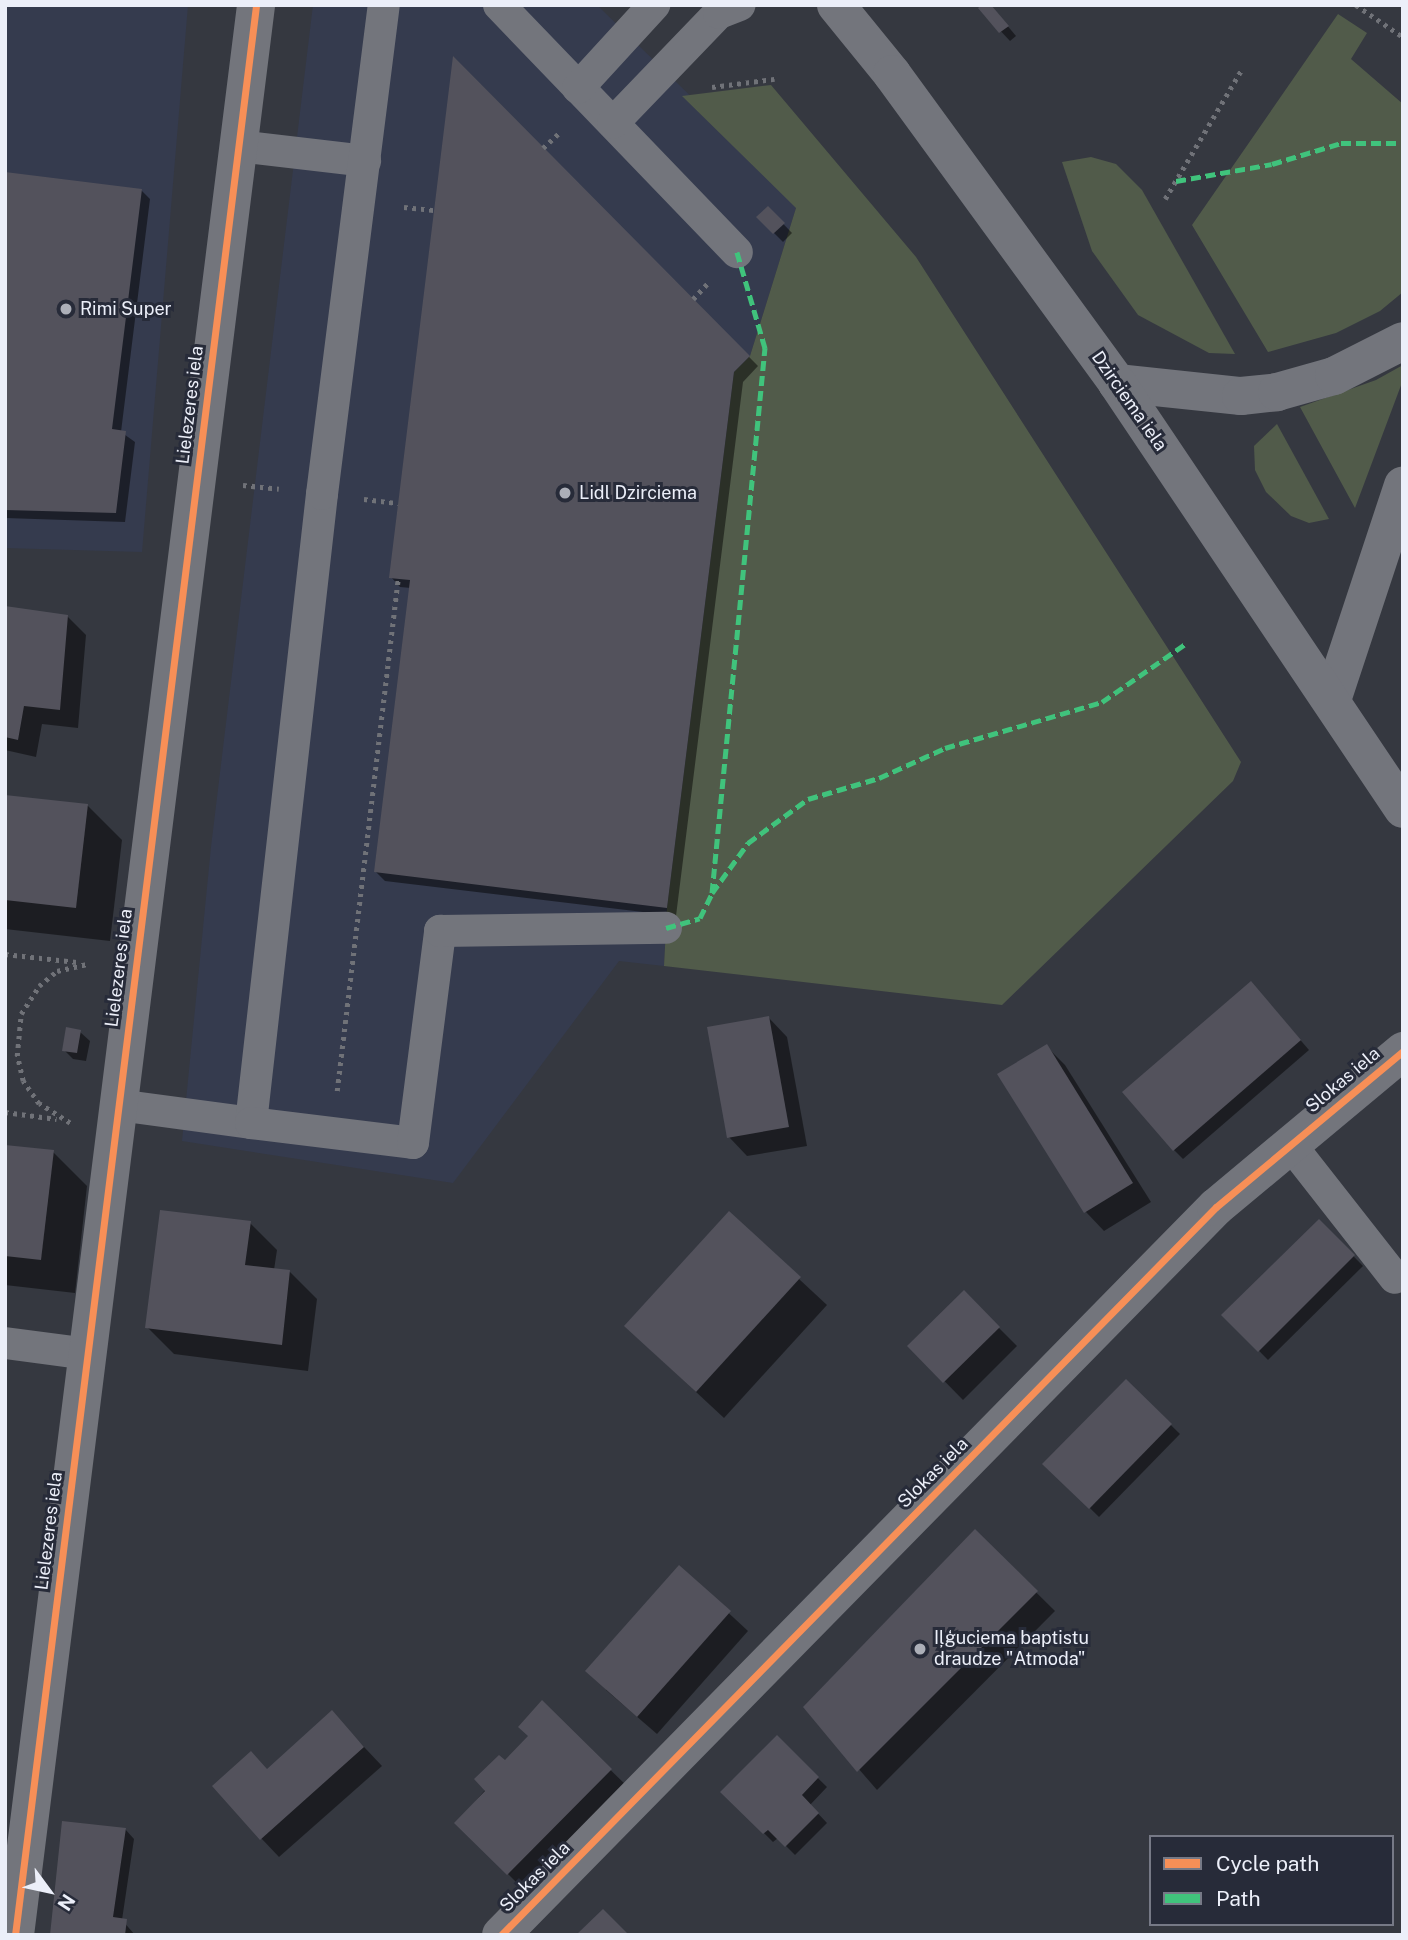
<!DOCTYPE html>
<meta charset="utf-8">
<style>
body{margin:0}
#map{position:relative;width:1408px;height:1940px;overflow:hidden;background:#353840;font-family:"Public Sans",sans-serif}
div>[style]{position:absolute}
.built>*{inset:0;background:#353b4e}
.green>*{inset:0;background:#515b4a}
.shadow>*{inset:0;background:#0007}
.building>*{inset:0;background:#53525c}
.path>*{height:4.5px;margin-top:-2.25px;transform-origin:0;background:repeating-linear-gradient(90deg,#707278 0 3.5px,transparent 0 8.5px)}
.lane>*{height:32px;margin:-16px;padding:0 16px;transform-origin:16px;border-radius:16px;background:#73757c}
.street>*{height:38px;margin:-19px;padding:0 19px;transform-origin:19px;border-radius:19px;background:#73757c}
.secondary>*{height:38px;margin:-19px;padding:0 19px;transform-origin:19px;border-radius:19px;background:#73757c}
.quiet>*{height:5px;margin-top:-2.5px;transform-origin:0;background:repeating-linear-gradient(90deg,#40c37c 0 10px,transparent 0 15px)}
.cycleway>*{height:7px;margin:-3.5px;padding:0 3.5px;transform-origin:3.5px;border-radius:3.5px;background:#f78f57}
.dots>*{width:19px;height:19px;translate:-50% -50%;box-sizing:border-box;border:4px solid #272b39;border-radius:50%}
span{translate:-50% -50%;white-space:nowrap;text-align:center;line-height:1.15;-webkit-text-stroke:6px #272b39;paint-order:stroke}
.poi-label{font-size:18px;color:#eceff9}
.left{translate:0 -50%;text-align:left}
.street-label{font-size:18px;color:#eceff9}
.frame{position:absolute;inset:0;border:7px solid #eceff9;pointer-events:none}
.legend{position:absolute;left:1149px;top:1835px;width:245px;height:91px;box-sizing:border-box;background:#272b39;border:2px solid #767986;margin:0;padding:9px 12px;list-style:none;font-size:21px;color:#eceff9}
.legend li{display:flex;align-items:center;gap:14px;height:35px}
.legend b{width:35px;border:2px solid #767986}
.north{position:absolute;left:14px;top:1856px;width:70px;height:70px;-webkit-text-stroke:5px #272b39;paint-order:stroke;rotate:123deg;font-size:19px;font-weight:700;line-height:28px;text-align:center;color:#eceff9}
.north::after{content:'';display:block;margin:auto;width:24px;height:32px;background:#eceff9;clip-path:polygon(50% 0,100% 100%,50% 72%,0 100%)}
</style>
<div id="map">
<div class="built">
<i style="clip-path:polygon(5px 5px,188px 5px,142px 552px,5px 548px)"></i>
<i style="clip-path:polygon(313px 5px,597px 5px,781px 184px,796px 208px,750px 356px,734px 372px,667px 908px,664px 966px,619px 961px,453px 1183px,182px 1141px,211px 847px)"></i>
</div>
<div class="green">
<i style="clip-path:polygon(1338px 14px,1367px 33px,1351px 59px,1403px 104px,1403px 292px,1380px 311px,1336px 333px,1268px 352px,1192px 225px)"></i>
<i style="clip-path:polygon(771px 85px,916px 257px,1241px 762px,1233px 781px,1002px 1005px,664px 966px,667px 908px,734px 372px,750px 356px,796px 208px,682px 96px)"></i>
<i style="clip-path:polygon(1091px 157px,1116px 164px,1142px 190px,1235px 354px,1209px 353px,1138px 315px,1092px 251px,1062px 162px)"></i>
<i style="clip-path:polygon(1403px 365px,1403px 380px,1355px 508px,1300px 407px,1376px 380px)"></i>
<i style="clip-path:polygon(1277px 424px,1329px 519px,1309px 523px,1291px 516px,1266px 492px,1255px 470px,1254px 446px)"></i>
</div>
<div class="shadow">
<i style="clip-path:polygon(980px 9px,996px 12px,1016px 36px,1010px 41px)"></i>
<i style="clip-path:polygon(455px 60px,758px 366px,743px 382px,676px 916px,385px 881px,376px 872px,411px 588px,400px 587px,391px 577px)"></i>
<i style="clip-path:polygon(5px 174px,141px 190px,150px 199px,121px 432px,135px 442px,125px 522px,5px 518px)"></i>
<i style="clip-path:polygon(768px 208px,792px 233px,783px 242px,758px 217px)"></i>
<i style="clip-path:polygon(5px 608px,67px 616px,86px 635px,78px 728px,42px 724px,36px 757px,5px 750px)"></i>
<i style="clip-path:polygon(5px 797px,88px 806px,122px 840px,110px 941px,5px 929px)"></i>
<i style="clip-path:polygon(1259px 992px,1309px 1050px,1183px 1159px,1174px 1150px)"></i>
<i style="clip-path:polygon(769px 1018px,787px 1037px,807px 1146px,747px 1156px,729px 1137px)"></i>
<i style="clip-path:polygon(80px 1032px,90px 1041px,86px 1061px,73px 1059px,64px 1050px)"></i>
<i style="clip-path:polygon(1046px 1046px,1065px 1065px,1151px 1202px,1104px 1231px,1086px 1212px,1000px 1075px)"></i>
<i style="clip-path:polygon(5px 1146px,53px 1152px,87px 1186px,75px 1293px,5px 1285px)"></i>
<i style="clip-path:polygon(729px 1214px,827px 1305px,724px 1418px,653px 1352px)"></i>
<i style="clip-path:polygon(1319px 1221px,1363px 1266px,1268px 1360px,1224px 1315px)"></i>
<i style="clip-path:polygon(250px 1223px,277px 1250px,274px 1270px,290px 1272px,317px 1299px,308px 1371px,174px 1354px,147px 1327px)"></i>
<i style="clip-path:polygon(964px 1293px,1017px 1346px,963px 1400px,910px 1346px)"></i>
<i style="clip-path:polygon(1126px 1381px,1180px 1434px,1099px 1517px,1045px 1464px)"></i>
<i style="clip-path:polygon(975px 1532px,1055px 1611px,877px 1790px,805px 1707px)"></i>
<i style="clip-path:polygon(679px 1567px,748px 1631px,657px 1734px,606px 1690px)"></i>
<i style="clip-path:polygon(542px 1703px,630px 1789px,526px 1892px,457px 1823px,530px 1737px)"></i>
<i style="clip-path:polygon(332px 1713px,382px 1766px,279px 1857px,261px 1838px,268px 1770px)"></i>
<i style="clip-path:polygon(777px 1738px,827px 1787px,810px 1805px,827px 1823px,795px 1855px,778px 1838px,773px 1842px,723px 1792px)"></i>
<i style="clip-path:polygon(125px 1829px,134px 1839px,122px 1920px,135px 1935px,51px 1935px)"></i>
</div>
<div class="building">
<i style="clip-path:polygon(982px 5px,991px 5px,1009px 26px,999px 33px,978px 8px)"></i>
<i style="clip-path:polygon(453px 56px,750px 356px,734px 372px,667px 908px,374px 872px,410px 580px,389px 578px)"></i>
<i style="clip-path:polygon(5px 172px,142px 189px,112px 429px,126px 431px,116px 513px,5px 510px)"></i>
<i style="clip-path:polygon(768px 206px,785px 223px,773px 234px,756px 217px)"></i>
<i style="clip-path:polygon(5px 606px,68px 615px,60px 710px,24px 706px,18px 740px,5px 737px)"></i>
<i style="clip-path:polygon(5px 795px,88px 804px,76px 908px,5px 900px)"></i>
<i style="clip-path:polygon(1251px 981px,1301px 1040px,1173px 1151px,1122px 1092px)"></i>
<i style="clip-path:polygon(769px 1016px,789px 1127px,727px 1138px,707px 1027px)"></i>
<i style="clip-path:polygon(66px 1027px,81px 1030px,77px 1053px,62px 1051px)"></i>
<i style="clip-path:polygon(1047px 1044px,1133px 1183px,1084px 1213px,997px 1074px)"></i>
<i style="clip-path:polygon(5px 1145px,54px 1150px,41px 1260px,5px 1256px)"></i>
<i style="clip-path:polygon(160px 1210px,251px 1221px,245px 1265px,290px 1270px,282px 1345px,145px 1328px)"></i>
<i style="clip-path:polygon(729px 1211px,801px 1277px,696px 1392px,624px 1326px)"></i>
<i style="clip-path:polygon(1319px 1219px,1355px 1255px,1258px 1352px,1221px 1315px)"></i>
<i style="clip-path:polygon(964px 1290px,1000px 1327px,943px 1383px,907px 1346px)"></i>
<i style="clip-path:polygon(1126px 1379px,1172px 1424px,1089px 1509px,1042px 1464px)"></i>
<i style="clip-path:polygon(975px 1529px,1038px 1591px,857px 1772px,803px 1707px)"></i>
<i style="clip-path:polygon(679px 1565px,731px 1611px,637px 1717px,585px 1671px)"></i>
<i style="clip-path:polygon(542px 1700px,612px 1769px,507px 1875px,454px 1823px,485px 1791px,474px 1779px,499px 1755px,505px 1760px,528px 1736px,518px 1727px)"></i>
<i style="clip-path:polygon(332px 1710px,364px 1747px,260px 1840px,212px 1786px,251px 1751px,267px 1769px)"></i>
<i style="clip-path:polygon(777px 1735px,819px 1777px,802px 1795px,819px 1813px,785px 1847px,768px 1830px,763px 1834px,720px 1792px)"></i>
<i style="clip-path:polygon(62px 1821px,126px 1828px,113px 1917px,127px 1919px,125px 1935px,50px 1935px)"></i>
<i style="clip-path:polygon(603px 1909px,629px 1935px,576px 1935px)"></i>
</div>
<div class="path">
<i style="left:1356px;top:5px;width:57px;rotate:34.2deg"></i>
<i style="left:712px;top:87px;width:63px;rotate:-7.4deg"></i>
<i style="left:543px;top:148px;width:23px;rotate:-43deg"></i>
<i style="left:1165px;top:199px;width:151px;rotate:-59.4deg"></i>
<i style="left:404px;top:207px;width:30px;rotate:6deg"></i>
<i style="left:693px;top:299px;width:21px;rotate:-47deg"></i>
<i style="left:243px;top:485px;width:36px;rotate:6deg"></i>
<i style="left:364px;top:499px;width:34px;rotate:7deg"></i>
<i style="left:5px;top:954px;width:72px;rotate:6.3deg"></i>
<i style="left:337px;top:1091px;width:516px;rotate:-83.21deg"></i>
<i style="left:5px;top:1112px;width:52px;rotate:7.7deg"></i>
<i style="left:70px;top:1123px;width:36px;rotate:-148deg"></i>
<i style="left:39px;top:1104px;width:28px;rotate:-125deg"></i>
<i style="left:23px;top:1081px;width:26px;rotate:-103deg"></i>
<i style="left:17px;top:1056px;width:42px;rotate:-84.6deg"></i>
<i style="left:21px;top:1014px;width:33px;rotate:-57deg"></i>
<i style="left:39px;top:986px;width:23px;rotate:-40deg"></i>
<i style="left:57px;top:971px;width:32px;rotate:-13deg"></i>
</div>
<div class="lane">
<i style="left:499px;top:5px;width:343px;rotate:46.1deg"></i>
<i style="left:578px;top:88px;width:113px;rotate:-47.5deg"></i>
<i style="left:613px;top:123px;width:153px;rotate:-46.1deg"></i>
<i style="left:719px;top:13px;width:22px;rotate:-21deg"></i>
<i style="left:238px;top:146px;width:128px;rotate:6.7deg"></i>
<i style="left:118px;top:1105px;width:134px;rotate:7.7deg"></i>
<i style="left:251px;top:1123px;width:633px;rotate:-83.56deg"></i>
<i style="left:322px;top:494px;width:493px;rotate:-82.8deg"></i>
<i style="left:251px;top:1123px;width:163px;rotate:7deg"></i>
<i style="left:413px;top:1143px;width:214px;rotate:-82.7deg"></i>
<i style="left:440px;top:931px;width:226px;rotate:-0.8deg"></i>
<i style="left:1290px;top:1144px;width:170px;rotate:51.9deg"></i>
<i style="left:5px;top:1343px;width:83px;rotate:7.6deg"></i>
</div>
<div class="street">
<i style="left:1117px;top:383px;width:125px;rotate:6deg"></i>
<i style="left:1241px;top:396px;width:36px;rotate:-6deg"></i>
<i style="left:1277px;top:392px;width:59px;rotate:-15.7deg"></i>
<i style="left:1334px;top:376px;width:77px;rotate:-26.9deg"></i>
<i style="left:1332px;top:700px;width:226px;rotate:-71.7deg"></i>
<i style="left:15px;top:1935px;width:1945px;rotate:-82.88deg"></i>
</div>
<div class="secondary">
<i style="left:836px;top:5px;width:89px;rotate:50.9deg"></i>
<i style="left:892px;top:74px;width:382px;rotate:53.9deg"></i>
<i style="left:1117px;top:383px;width:513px;rotate:56.12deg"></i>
<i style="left:501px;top:1935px;width:1020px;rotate:-45.52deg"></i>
<i style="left:1216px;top:1207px;width:244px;rotate:-39.8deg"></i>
</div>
<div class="quiet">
<i style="left:1176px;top:181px;width:97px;rotate:-10deg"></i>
<i style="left:1272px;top:164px;width:72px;rotate:-16.9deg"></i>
<i style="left:1341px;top:143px;width:62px"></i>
<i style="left:712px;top:893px;width:62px;rotate:-54.2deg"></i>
<i style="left:748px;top:843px;width:74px;rotate:-36.3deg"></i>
<i style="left:808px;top:799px;width:74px;rotate:-16.5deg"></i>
<i style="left:879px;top:778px;width:72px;rotate:-24.4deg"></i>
<i style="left:945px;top:748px;width:164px;rotate:-16.3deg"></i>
<i style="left:1102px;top:702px;width:101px;rotate:-34.9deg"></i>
<i style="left:666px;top:928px;width:35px;rotate:-16deg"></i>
<i style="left:700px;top:918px;width:28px;rotate:-64deg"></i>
<i style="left:712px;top:893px;width:548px;rotate:-84.45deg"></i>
<i style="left:765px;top:348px;width:100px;rotate:-106.3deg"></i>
</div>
<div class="cycleway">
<i style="left:15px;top:1935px;width:1945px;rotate:-82.88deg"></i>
<i style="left:501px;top:1935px;width:1020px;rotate:-45.52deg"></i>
<i style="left:1216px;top:1207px;width:244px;rotate:-39.8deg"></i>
</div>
<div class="dots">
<i style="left:66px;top:309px;background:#acafb8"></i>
<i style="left:565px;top:493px;background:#acafb8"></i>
<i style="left:920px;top:1649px;background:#acafb8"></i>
</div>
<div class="poi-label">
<span class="left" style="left:80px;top:309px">Rimi Super</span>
<span class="left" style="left:579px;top:493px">Lidl Dzirciema</span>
<span class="left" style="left:934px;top:1649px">Iļģuciema baptistu<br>draudze "Atmoda"</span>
</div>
<div class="street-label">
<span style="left:1129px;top:401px;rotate:55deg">Dzirciema iela</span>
<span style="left:190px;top:405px;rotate:-83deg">Lielezeres iela</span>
<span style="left:119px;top:968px;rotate:-83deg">Lielezeres iela</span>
<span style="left:1343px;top:1080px;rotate:-40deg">Slokas iela</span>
<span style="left:933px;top:1473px;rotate:-45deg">Slokas iela</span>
<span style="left:49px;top:1531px;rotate:-83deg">Lielezeres iela</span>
<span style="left:535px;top:1877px;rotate:-45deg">Slokas iela</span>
</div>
<div class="frame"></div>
<ul class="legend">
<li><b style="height:9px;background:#f78f57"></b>Cycle path</li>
<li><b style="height:9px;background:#40c37c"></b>Path</li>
</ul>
<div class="north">N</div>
</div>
